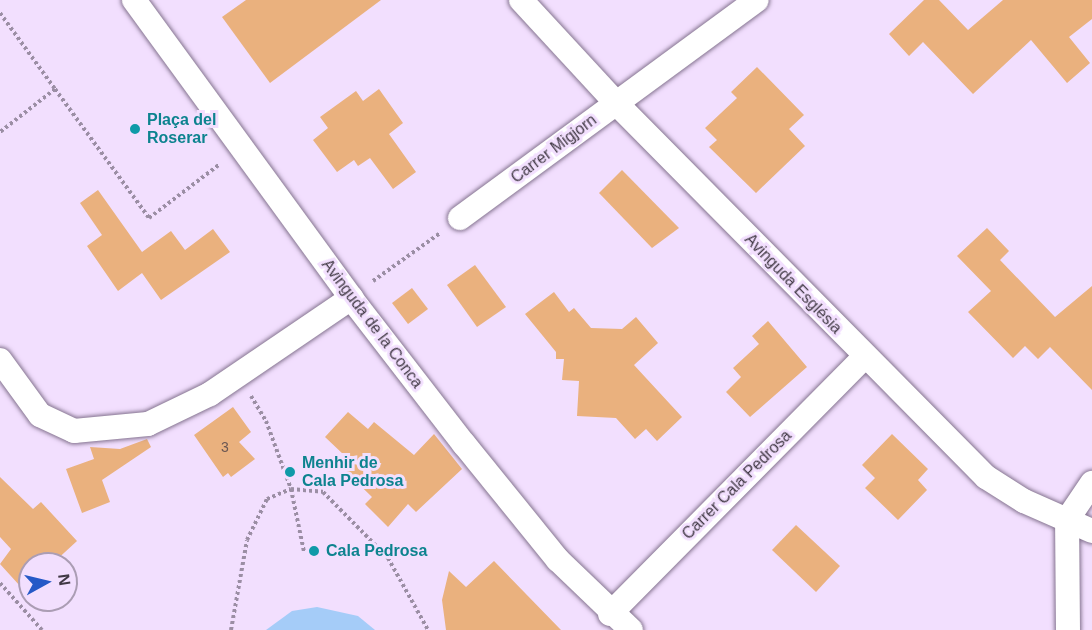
<!DOCTYPE html>
<meta charset="utf-8">
<style>
body{margin:0}
#map{position:relative;width:1092px;height:630px;overflow:hidden;background:#f2dffe;font-family:Helvetica,sans-serif}
div>[style]{position:absolute}
.water>*{inset:0;background:#a5ccf8}
.building>*{inset:0;background:#eab17e}
.path>*{height:4px;margin-top:-2px;transform-origin:0;background:repeating-linear-gradient(90deg,#9b8ea4 0 3px,transparent 0 6px)}
.roads{filter:drop-shadow(0 0 2px #857490) drop-shadow(0 0 2px #857490)}
.street>*{height:24px;margin:-12px;padding:0 12px;transform-origin:12px;border-radius:12px;background:#fff}
.dots>*{width:16px;height:16px;translate:-50% -50%;box-sizing:border-box;border:3px solid #f2dffe;border-radius:50%}
span{translate:-50% -50%;white-space:nowrap;text-align:center;line-height:1.15;-webkit-text-stroke:6px #f2dffe;paint-order:stroke}
.number-label{font-size:14px;color:#6b5753}
.number-label span{-webkit-text-stroke-width:0}
.culture-label{font-size:16px;color:#0d838f;font-weight:700}
.left{translate:0 -50%;text-align:left}
.street-label{font-size:16px;color:#413945}
.north{position:absolute;left:18px;top:552px;width:60px;height:60px;box-sizing:border-box;background:#f2dffe;border:2px solid #ab9db4;border-radius:50%;rotate:82deg;font-size:16px;font-weight:700;line-height:24px;text-align:center;color:#413945}
.north::after{content:'';display:block;margin:auto;width:21px;height:27px;background:#2559c7;clip-path:polygon(50% 0,100% 100%,50% 72%,0 100%)}
</style>
<div id="map">
<div class="water">
<i style="clip-path:polygon(317px 607px,358px 616px,375px 630px,266px 630px,292px 611px)"></i>
</div>
<div class="building">
<i style="clip-path:polygon(246px 0,381px 0,270px 83px,222px 17px)"></i>
<i style="clip-path:polygon(924px 0,939px 0,968px 30px,1003px 0,1092px 0,1092px 19px,1069px 37px,1090px 63px,1067px 83px,1031px 40px,973px 94px,923px 42px,909px 56px,889px 34px)"></i>
<i style="clip-path:polygon(757px 67px,804px 115px,789px 129px,805px 146px,756px 193px,709px 147px,717px 140px,705px 128px,737px 98px,731px 92px)"></i>
<i style="clip-path:polygon(379px 89px,403px 123px,389px 134px,416px 172px,393px 189px,370px 158px,358px 166px,354px 160px,337px 172px,313px 140px,328px 128px,320px 117px,356px 91px,363px 101px)"></i>
<i style="clip-path:polygon(622px 170px,679px 228px,652px 248px,599px 193px)"></i>
<i style="clip-path:polygon(98px 190px,142px 252px,171px 231px,185px 250px,213px 229px,230px 252px,161px 300px,142px 273px,118px 291px,87px 246px,102px 235px,80px 203px)"></i>
<i style="clip-path:polygon(987px 228px,1009px 251px,1000px 260px,1055px 317px,1092px 286px,1092px 390px,1050px 347px,1038px 359px,1025px 346px,1013px 358px,968px 312px,991px 291px,957px 256px)"></i>
<i style="clip-path:polygon(475px 265px,506px 307px,477px 327px,447px 285px)"></i>
<i style="clip-path:polygon(412px 288px,428px 309px,408px 324px,392px 303px)"></i>
<i style="clip-path:polygon(554px 292px,569px 312px,574px 308px,591px 328px,622px 329px,636px 317px,658px 343px,634px 365px,682px 417px,657px 441px,646px 429px,635px 439px,616px 418px,577px 416px,579px 381px,562px 380px,564px 359px,556px 359px,556px 352px,525px 314px)"></i>
<i style="clip-path:polygon(768px 321px,807px 367px,750px 417px,726px 392px,741px 377px,733px 368px,759px 344px,752px 336px)"></i>
<i style="clip-path:polygon(233px 407px,251px 432px,239px 442px,255px 459px,231px 477px,228px 473px,223px 477px,194px 435px)"></i>
<i style="clip-path:polygon(348px 412px,368px 429px,374px 422px,414px 455px,434px 434px,462px 469px,416px 512px,408px 504px,388px 527px,365px 504px,372px 497px,337px 463px,344px 455px,325px 437px)"></i>
<i style="clip-path:polygon(892px 434px,928px 469px,918px 480px,927px 490px,898px 520px,865px 488px,875px 478px,862px 465px)"></i>
<i style="clip-path:polygon(147px 439px,151px 447px,102px 480px,110px 502px,82px 513px,66px 469px,94px 459px,90px 447px,120px 449px)"></i>
<i style="clip-path:polygon(0 477px,33px 509px,41px 502px,77px 541px,52px 564px,30px 564px,30px 597px,0 564px,11px 549px,0 537px)"></i>
<i style="clip-path:polygon(796px 525px,840px 566px,816px 592px,772px 550px)"></i>
<i style="clip-path:polygon(494px 561px,561px 630px,446px 630px,442px 600px,449px 571px,466px 587px)"></i>
</div>
<div class="path">
<i style="left:0;top:13px;width:94px;rotate:54.1deg"></i>
<i style="left:55px;top:89px;width:70px;rotate:142deg"></i>
<i style="left:55px;top:89px;width:160px;rotate:53.9deg"></i>
<i style="left:149px;top:218px;width:89px;rotate:-37.3deg"></i>
<i style="left:373px;top:281px;width:82px;rotate:-35.6deg"></i>
<i style="left:251px;top:396px;width:29px;rotate:59deg"></i>
<i style="left:266px;top:421px;width:72px;rotate:69.8deg"></i>
<i style="left:291px;top:489px;width:64px;rotate:78.3deg"></i>
<i style="left:0;top:583px;width:63px;rotate:48.2deg"></i>
<i style="left:231px;top:630px;width:91px;rotate:-79.9deg"></i>
<i style="left:247px;top:540px;width:46px;rotate:-64deg"></i>
<i style="left:267px;top:499px;width:26px;rotate:-23deg"></i>
<i style="left:291px;top:489px;width:32px;rotate:5deg"></i>
<i style="left:323px;top:492px;width:93px;rotate:45.4deg"></i>
<i style="left:388px;top:558px;width:82px;rotate:60.9deg"></i>
</div>
<div class="roads">
<div class="street">
<i style="left:134px;top:0;width:369px;rotate:53.9deg"></i>
<i style="left:351px;top:298px;width:185px;rotate:52.3deg"></i>
<i style="left:464px;top:444px;width:149px;rotate:51deg"></i>
<i style="left:558px;top:560px;width:101px;rotate:43.8deg"></i>
<i style="left:521px;top:0;width:140px;rotate:47.3deg"></i>
<i style="left:616px;top:103px;width:526px;rotate:45.31deg"></i>
<i style="left:986px;top:477px;width:45px;rotate:32.3deg"></i>
<i style="left:1024px;top:501px;width:74px;rotate:23.8deg"></i>
<i style="left:460px;top:218px;width:368px;rotate:-36.3deg"></i>
<i style="left:0;top:360px;width:68px;rotate:54deg"></i>
<i style="left:40px;top:415px;width:38px;rotate:25deg"></i>
<i style="left:74px;top:431px;width:74px;rotate:-5.4deg"></i>
<i style="left:148px;top:424px;width:69px;rotate:-25.8deg"></i>
<i style="left:210px;top:394px;width:171px;rotate:-34.2deg"></i>
<i style="left:610px;top:614px;width:361px;rotate:-45.3deg"></i>
<i style="left:1068px;top:630px;width:110px;rotate:-90.5deg"></i>
<i style="left:1067px;top:520px;width:45px;rotate:-56deg"></i>
</div>
</div>
<div class="dots">
<i style="left:135px;top:129px;background:#0f9aa8"></i>
<i style="left:290px;top:472px;background:#0f9aa8"></i>
<i style="left:314px;top:551px;background:#0f9aa8"></i>
</div>
<div class="number-label">
<span style="left:225px;top:447px">3</span>
</div>
<div class="culture-label">
<span class="left" style="left:147px;top:129px">Plaça del<br>Roserar</span>
<span class="left" style="left:302px;top:472px">Menhir de<br>Cala Pedrosa</span>
<span class="left" style="left:326px;top:551px">Cala Pedrosa</span>
</div>
<div class="street-label">
<span style="left:554px;top:149px;rotate:-37deg">Carrer Migjorn</span>
<span style="left:793px;top:284px;rotate:46deg">Avinguda Església</span>
<span style="left:372px;top:324px;rotate:53deg">Avinguda de la Conca</span>
<span style="left:737px;top:485px;rotate:-45deg">Carrer Cala Pedrosa</span>
</div>
<div class="north">N</div>
</div>
